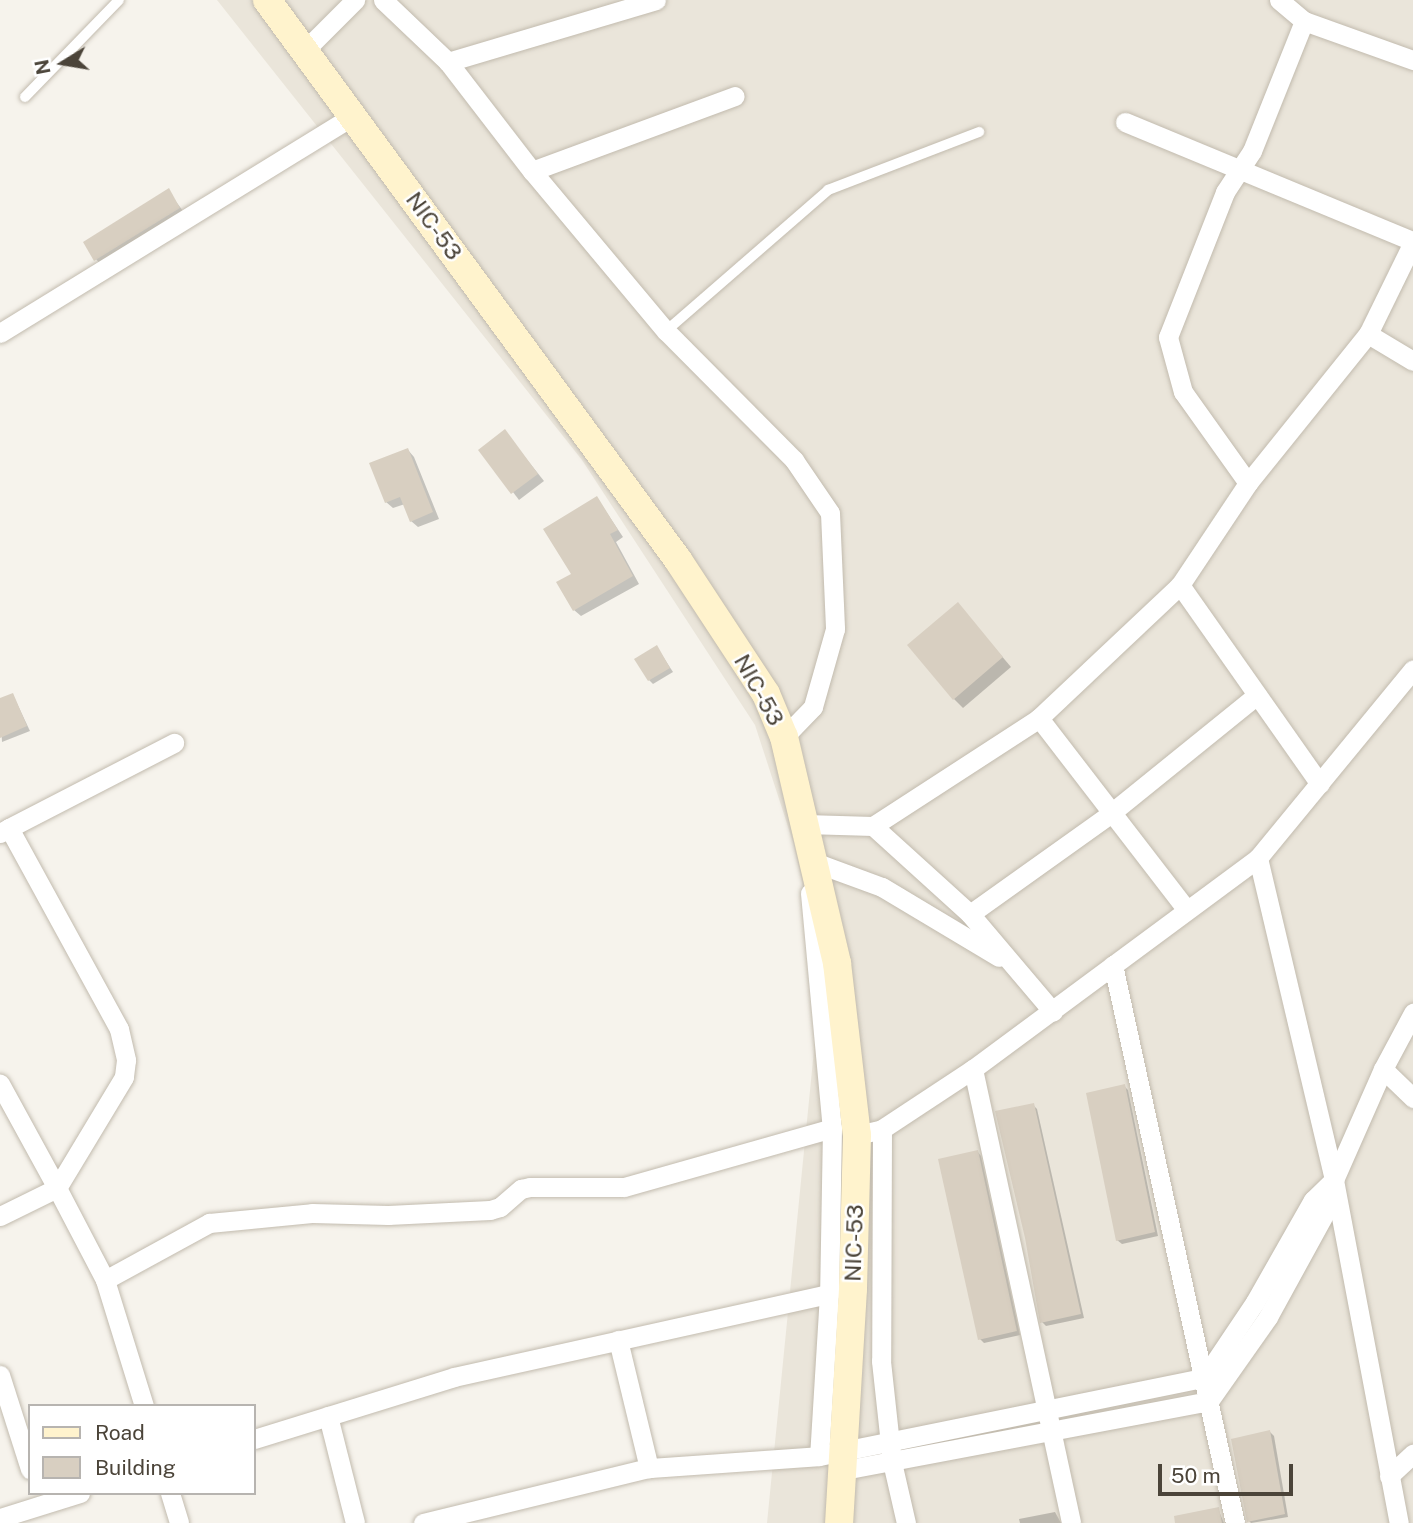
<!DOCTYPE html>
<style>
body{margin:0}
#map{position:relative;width:1413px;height:1523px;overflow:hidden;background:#f6f3ec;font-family:"Public Sans",sans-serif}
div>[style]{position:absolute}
.residential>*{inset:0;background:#eae5da}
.shadow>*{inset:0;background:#0003}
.building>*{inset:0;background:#d8cfc1}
.roads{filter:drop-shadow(0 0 2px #c2bbae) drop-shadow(0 0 2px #c2bbae)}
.service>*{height:10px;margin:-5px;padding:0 5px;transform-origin:5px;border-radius:5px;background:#fff}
.minor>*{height:19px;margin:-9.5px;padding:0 9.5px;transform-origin:9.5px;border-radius:9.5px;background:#fff}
.secondary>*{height:28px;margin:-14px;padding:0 14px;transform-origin:14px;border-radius:14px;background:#fff3cd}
span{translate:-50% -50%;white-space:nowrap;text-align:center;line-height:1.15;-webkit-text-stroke:5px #fff;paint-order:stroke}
.street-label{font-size:23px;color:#4b4439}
.legend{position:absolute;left:28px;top:1404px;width:228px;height:91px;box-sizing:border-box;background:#fff;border:2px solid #b7b4b0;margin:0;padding:9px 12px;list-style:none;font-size:21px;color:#4b4439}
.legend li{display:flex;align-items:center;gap:14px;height:35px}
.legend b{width:35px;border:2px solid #b7b4b0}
.north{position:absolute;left:28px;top:28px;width:70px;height:70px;-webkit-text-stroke:5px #fff;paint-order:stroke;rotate:259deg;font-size:19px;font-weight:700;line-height:28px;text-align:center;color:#4b4439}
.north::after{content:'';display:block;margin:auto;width:24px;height:32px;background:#4b4439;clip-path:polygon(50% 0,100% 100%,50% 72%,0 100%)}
.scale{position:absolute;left:1158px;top:1464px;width:135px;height:32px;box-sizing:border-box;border:4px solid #4b4439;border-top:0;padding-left:9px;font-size:21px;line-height:24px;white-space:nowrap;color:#4b4439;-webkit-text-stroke:5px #fff;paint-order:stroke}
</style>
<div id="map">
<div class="residential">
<i style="clip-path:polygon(217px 0,1413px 0,1413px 1523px,767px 1523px,822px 970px,793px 842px,755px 725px,582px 460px)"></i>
</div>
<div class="shadow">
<i style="clip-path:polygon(168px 191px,186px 215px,102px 266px,96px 259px)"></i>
<i style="clip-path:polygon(505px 432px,544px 481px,519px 500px,481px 450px)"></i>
<i style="clip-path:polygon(408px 450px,414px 457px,439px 519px,418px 527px,411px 521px,405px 504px,393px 508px,386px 502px)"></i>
<i style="clip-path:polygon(597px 498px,623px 537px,616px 542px,639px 584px,581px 616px,574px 610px,573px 575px)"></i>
<i style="clip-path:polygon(966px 614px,1011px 667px,963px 708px,954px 699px)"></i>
<i style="clip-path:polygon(660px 652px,673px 672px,653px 684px,649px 680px)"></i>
<i style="clip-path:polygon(13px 695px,30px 731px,2px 742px,0 700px)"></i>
<i style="clip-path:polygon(1124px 1086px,1128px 1090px,1158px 1236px,1122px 1244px,1117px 1240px)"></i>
<i style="clip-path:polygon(1033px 1105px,1037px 1109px,1084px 1318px,1046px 1326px,1042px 1322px)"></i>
<i style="clip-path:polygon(977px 1151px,981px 1156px,1020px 1335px,984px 1343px,980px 1339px)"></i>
<i style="clip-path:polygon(1270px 1432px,1274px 1436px,1288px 1517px,1251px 1523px,1249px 1521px)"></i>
<i style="clip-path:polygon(1218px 1509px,1224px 1523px,1183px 1523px)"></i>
<i style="clip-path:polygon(1055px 1512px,1061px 1523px,1020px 1523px,1019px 1519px)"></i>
</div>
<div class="building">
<i style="clip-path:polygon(169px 188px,180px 208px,94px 261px,83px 242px)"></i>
<i style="clip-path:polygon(505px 429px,538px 474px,511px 494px,478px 450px)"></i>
<i style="clip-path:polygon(408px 448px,433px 512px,410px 522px,400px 497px,385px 503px,369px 463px)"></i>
<i style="clip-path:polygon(597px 496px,618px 530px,610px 534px,633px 576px,573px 611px,556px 582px,571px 574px,543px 529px)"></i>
<i style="clip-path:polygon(958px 602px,1003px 657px,953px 700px,907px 645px)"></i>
<i style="clip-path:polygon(657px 645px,670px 668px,648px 681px,634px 659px)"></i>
<i style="clip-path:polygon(13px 693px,27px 726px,0 738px,0 698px)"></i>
<i style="clip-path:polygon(1125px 1084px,1155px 1232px,1116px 1241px,1086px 1093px)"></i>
<i style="clip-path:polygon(1034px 1103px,1081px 1314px,1040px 1323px,1025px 1238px,995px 1111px)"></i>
<i style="clip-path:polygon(978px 1150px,1017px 1331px,978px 1340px,938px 1159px)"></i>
<i style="clip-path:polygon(1270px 1430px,1285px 1514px,1247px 1522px,1231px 1439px)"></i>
<i style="clip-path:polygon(1219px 1507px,1222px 1523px,1175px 1523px,1174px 1516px)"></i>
</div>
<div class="roads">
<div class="service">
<i style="left:25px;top:97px;width:135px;rotate:-45.9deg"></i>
<i style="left:666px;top:331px;width:215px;rotate:-41deg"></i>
<i style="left:828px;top:190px;width:162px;rotate:-21deg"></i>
</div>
<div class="minor">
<i style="left:383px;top:0;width:90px;rotate:43.6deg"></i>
<i style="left:448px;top:62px;width:138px;rotate:52.4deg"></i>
<i style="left:532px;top:171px;width:209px;rotate:50.1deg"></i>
<i style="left:666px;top:331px;width:182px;rotate:45.2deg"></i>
<i style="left:794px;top:460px;width:64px;rotate:55.8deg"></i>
<i style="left:830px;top:513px;width:116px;rotate:87.5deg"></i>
<i style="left:835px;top:629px;width:81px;rotate:105.8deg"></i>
<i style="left:813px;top:707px;width:42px;rotate:134deg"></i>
<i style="left:1279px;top:0;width:33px;rotate:40deg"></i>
<i style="left:1304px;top:21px;width:116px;rotate:19.7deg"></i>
<i style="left:305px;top:50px;width:71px;rotate:-45deg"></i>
<i style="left:448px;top:62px;width:217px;rotate:-16.6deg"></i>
<i style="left:1125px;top:122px;width:312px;rotate:22.5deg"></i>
<i style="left:532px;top:171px;width:216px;rotate:-20.3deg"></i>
<i style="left:0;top:333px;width:414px;rotate:-31.6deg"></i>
<i style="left:1368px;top:334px;width:52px;rotate:31deg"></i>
<i style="left:1248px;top:483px;width:112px;rotate:-125.5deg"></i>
<i style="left:1183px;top:392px;width:57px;rotate:-105.3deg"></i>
<i style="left:1168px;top:337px;width:156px;rotate:-68.5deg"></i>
<i style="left:1225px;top:192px;width:49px;rotate:-56.6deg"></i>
<i style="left:1252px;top:151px;width:140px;rotate:-68.2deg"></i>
<i style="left:1180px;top:585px;width:243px;rotate:54.9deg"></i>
<i style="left:1039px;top:718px;width:242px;rotate:52.4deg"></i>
<i style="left:873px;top:826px;width:198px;rotate:-33deg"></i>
<i style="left:1039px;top:718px;width:194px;rotate:-43.3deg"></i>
<i style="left:1180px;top:585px;width:123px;rotate:-56.3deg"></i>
<i style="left:1248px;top:483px;width:191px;rotate:-51.2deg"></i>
<i style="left:1368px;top:334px;width:102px;rotate:-63.9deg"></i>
<i style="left:9px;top:828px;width:186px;rotate:-27.3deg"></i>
<i style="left:0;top:833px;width:10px;rotate:-29deg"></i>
<i style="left:9px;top:828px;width:229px;rotate:61.3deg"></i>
<i style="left:119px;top:1029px;width:32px;rotate:77deg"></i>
<i style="left:126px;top:1060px;width:17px;rotate:97deg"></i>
<i style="left:124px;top:1077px;width:130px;rotate:121.1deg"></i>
<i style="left:57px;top:1188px;width:119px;rotate:-118.7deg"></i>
<i style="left:806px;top:835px;width:11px;rotate:-95deg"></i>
<i style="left:805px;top:824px;width:68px;rotate:1.7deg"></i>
<i style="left:873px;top:826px;width:131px;rotate:42.2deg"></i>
<i style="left:970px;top:914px;width:128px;rotate:49.7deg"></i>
<i style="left:1258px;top:858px;width:331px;rotate:76.7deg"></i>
<i style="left:1334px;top:1180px;width:349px;rotate:79.3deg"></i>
<i style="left:814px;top:862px;width:72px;rotate:20.2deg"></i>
<i style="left:882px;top:887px;width:136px;rotate:30.9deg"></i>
<i style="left:810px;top:893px;width:236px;rotate:84.7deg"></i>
<i style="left:832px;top:1128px;width:166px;rotate:91deg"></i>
<i style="left:829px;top:1294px;width:162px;rotate:93.5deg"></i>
<i style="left:819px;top:1456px;width:393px;rotate:-11.5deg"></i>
<i style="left:1204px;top:1378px;width:92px;rotate:-56.1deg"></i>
<i style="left:1255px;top:1302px;width:117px;rotate:-60.4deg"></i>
<i style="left:1313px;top:1200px;width:29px;rotate:-44deg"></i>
<i style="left:970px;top:914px;width:172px;rotate:-35.5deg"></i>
<i style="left:1110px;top:814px;width:189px;rotate:-39deg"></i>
<i style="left:1113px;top:965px;width:571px;rotate:77.67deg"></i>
<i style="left:973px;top:1069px;width:464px;rotate:77.8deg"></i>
<i style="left:1383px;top:1069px;width:42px;rotate:44deg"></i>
<i style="left:882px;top:1129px;width:232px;rotate:90.2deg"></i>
<i style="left:881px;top:1361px;width:102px;rotate:83.8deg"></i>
<i style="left:892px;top:1462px;width:63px;rotate:77.1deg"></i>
<i style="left:857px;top:1135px;width:26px;rotate:-13deg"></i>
<i style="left:882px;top:1129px;width:109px;rotate:-33.4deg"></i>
<i style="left:973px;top:1069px;width:355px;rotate:-36.5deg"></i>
<i style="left:1258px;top:858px;width:244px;rotate:-50.6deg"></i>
<i style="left:0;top:1216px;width:64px;rotate:-26.2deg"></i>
<i style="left:57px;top:1188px;width:104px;rotate:62.4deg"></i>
<i style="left:105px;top:1280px;width:132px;rotate:72.8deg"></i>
<i style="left:105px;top:1280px;width:119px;rotate:-28.7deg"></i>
<i style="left:209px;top:1223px;width:103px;rotate:-5.5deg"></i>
<i style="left:312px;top:1213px;width:76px;rotate:1.5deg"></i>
<i style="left:388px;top:1215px;width:102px;rotate:-2.8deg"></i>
<i style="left:490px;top:1210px;width:10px;rotate:-17deg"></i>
<i style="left:500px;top:1207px;width:28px;rotate:-41deg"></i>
<i style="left:521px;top:1189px;width:9px;rotate:-13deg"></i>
<i style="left:530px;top:1187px;width:94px"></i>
<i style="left:624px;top:1187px;width:216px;rotate:-15.8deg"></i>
<i style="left:618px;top:1340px;width:132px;rotate:76.4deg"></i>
<i style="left:0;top:1375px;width:99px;rotate:72.3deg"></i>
<i style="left:328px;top:1416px;width:110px;rotate:75.8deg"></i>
<i style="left:254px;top:1439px;width:209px;rotate:-17.2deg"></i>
<i style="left:454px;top:1377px;width:384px;rotate:-12.5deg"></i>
<i style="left:844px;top:1470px;width:371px;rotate:-10.7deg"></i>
<i style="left:1209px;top:1401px;width:103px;rotate:-54.9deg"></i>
<i style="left:1268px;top:1317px;width:121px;rotate:-61.3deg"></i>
<i style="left:1326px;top:1211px;width:32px;rotate:-76deg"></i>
<i style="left:1334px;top:1180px;width:121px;rotate:-66.2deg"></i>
<i style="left:1383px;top:1069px;width:64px;rotate:-61.8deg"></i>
<i style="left:1389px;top:1476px;width:33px;rotate:-43deg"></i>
<i style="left:170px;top:1493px;width:31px;rotate:73deg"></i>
<i style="left:0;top:1518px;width:84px;rotate:-17.4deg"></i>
<i style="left:423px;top:1523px;width:233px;rotate:-13.7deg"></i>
<i style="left:649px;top:1468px;width:170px;rotate:-4deg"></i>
</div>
<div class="secondary">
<i style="left:267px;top:0;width:695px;rotate:53.72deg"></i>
<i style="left:678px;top:560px;width:160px;rotate:56.7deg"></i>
<i style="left:766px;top:694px;width:47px;rotate:67.3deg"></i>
<i style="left:784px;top:737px;width:232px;rotate:76.8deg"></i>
<i style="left:837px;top:963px;width:173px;rotate:83.4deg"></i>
<i style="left:857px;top:1135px;width:154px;rotate:91.5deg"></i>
<i style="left:853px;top:1289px;width:234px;rotate:93.4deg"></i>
</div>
</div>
<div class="street-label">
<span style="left:434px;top:226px;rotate:54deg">NIC-53</span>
<span style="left:759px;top:690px;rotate:61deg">NIC-53</span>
<span style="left:854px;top:1243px;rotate:-88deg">NIC-53</span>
</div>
<ul class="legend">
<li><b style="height:9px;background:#fff3cd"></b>Road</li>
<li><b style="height:19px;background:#d8cfc1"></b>Building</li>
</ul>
<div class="north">N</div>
<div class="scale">50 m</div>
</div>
